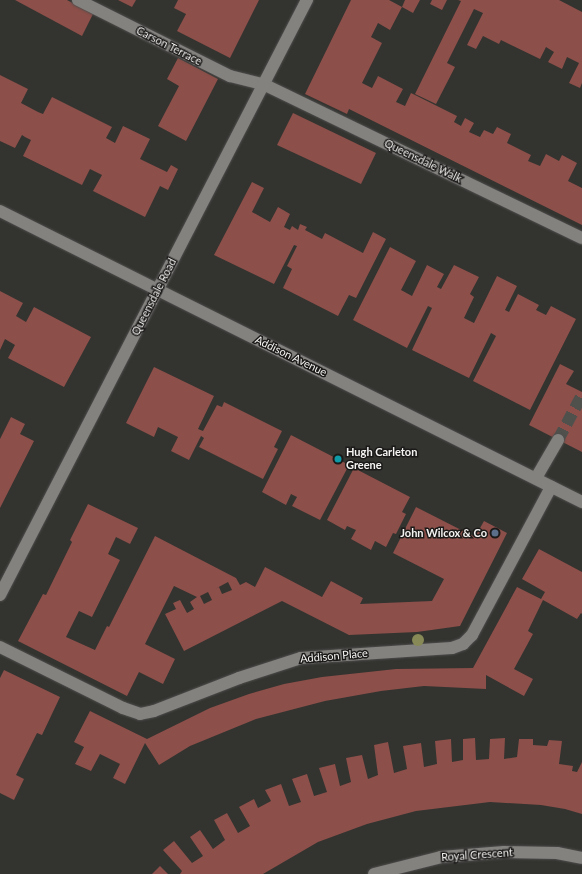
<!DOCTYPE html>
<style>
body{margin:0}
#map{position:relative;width:582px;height:874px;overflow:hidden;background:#333330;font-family:Lato,sans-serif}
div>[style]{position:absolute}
.building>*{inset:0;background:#8c4f49}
.minor-tunnel>*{height:12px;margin-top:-6px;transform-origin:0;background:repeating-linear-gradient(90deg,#50504d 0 12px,transparent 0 18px)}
.roads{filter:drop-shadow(0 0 1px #4f4e4d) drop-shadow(0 0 1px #4f4e4d)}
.minor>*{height:12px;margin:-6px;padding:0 6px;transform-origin:6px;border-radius:6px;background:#83827f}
.tertiary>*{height:12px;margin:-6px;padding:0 6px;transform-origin:6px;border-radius:6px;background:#83827f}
.trees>*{width:12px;height:12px;margin:-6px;border-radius:50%;background:#878a56}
.dots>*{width:11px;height:11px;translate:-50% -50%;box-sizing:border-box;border:2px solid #1b1a19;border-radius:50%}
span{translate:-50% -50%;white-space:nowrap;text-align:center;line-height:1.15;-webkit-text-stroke:3px #1b1a19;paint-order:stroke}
.street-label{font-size:11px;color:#f5f4f3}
.poi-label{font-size:11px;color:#f5f4f3;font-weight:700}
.left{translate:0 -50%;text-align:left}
.right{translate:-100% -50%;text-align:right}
</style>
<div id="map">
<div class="building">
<i style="clip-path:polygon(15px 0,67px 0,93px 14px,82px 36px)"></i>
<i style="clip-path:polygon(118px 0,136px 0,132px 7px)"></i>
<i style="clip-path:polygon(178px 0,259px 0,230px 58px,177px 31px,186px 14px,174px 8px)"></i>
<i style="clip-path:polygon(351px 0,389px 0,402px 7px,390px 30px,378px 23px,371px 37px,382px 43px,362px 83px,372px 88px,378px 76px,403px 89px,396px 102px,405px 106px,411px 93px,457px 116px,454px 122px,461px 126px,465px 118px,474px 123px,469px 132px,480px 137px,484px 130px,493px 134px,497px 127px,511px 134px,507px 143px,531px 155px,528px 161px,540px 166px,546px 154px,559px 161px,562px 155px,577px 163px,568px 181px,582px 188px,582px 225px,349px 109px,347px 114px,305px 94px)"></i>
<i style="clip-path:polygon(405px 0,420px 0,413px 13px,402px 7px)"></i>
<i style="clip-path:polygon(432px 0,447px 0,442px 10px,430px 4px)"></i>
<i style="clip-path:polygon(458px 0,559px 0,582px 12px,582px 83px,580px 88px,569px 83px,579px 63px,567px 57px,562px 69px,548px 62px,554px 52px,546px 47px,540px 59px,501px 40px,499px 44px,483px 36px,476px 49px,467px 45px,483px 13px,474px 9px,447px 63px,455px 67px,436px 104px,415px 94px,461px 1px)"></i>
<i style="clip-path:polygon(178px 58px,218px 79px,186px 141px,158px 126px,179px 86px,167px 79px)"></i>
<i style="clip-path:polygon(0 75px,28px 89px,21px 103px,38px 112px,43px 114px,52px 97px,112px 127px,106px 138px,115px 143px,123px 126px,150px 139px,140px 159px,167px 172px,171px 165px,178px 169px,168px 190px,160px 186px,145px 217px,93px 191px,102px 175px,90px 169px,82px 185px,23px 156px,31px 140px,25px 137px,22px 135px,15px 148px,0 141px)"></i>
<i style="clip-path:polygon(293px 113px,376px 153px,361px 184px,277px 145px)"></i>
<i style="clip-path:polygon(252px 182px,264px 188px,252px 212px,270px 222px,278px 207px,290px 214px,284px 227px,290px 230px,292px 226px,298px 230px,300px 224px,307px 227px,305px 230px,322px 239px,325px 233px,363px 253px,373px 232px,386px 239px,356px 298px,349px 295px,338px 316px,283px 288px,292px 269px,287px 266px,297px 246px,294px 245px,274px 284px,214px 255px)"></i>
<i style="clip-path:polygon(390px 247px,416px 261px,401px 290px,412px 296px,427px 265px,444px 274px,437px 287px,441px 289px,454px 265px,479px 277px,470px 294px,474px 297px,464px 318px,474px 323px,497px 276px,517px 286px,505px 310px,509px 312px,518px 294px,539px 305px,536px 310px,546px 315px,551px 306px,576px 319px,530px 410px,473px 381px,496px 336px,491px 333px,469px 378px,412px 350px,432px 308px,428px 306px,407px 348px,353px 320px)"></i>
<i style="clip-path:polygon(0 291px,23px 303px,16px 316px,26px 322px,34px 307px,91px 337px,64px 387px,8px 358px,15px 345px,5px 339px,0 350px)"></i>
<i style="clip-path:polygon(560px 364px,574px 371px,566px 384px,582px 392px,582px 452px,529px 425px)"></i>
<i style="clip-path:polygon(154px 367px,214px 396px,198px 429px,203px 431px,217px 405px,222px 407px,224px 402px,282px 431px,274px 447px,278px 449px,263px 479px,199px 447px,204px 438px,201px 436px,189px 460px,171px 451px,178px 437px,158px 427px,154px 437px,126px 423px)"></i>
<i style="clip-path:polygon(11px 417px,25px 424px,20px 434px,34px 441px,0 508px,0 439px)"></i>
<i style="clip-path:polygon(291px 435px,349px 465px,320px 520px,292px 506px,297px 497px,291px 494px,286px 505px,262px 492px)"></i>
<i style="clip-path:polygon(354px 468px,410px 497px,402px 512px,406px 514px,396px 534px,393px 533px,386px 547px,375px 541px,371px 550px,351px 539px,356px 530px,347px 526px,345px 530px,327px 520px)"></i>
<i style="clip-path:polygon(evenodd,88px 504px,138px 528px,130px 544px,116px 537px,108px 554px,120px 560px,92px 617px,79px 611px,66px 637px,95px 650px,107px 626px,109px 627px,155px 536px,236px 578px,240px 585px,246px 582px,255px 587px,265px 567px,322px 597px,331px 581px,363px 598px,360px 604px,432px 601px,444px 579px,393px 553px,416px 507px,475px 537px,484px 521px,507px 533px,460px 626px,417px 632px,349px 635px,282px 601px,184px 651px,165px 614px,176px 609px,173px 603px,180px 600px,187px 613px,194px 609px,190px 602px,197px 597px,174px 586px,145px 644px,175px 659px,163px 684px,139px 672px,127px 696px,18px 641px,43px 594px,46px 595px,72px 542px,70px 540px,88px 504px,228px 582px,232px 590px,222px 594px,219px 587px,215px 589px,228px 582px,88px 504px,208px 592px,212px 600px,204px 604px,200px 596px,208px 592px)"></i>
<i style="clip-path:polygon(539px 549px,582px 572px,582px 614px,581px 613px,577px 619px,543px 600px,528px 631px,533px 634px,514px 669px,533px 679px,524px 696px,486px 675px,486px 689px,424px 686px,381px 691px,325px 701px,256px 719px,190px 746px,159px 765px,145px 743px,125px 784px,113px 778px,120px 764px,100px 754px,91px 771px,75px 764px,84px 747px,74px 742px,90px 711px,147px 739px,210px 708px,249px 694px,284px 684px,322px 677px,396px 669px,473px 668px,517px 587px,541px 599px,545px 592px,522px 579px)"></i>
<i style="clip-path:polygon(4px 670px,60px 697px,42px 735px,37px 733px,16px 775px,24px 779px,14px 800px,0 793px,0 678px)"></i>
<i style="clip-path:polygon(475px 738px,476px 760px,489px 759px,490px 739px,505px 738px,504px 759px,517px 757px,519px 739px,533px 739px,533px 745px,547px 746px,549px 740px,562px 741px,559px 764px,573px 766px,572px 771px,577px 772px,582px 762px,582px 814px,565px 809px,541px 805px,490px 802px,416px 811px,367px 824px,318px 842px,263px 874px,180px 874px,182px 871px,163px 850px,174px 841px,192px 863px,203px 856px,190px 837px,200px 830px,213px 849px,225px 840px,214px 820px,227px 813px,238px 833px,250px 826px,239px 807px,254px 799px,258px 808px,271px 801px,265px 790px,281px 784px,289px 806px,301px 802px,292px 779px,307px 774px,314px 796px,327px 792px,319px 768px,335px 764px,340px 786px,351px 782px,346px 758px,362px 755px,368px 779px,378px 775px,374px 745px,388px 742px,394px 773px,407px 769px,403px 746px,421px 743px,424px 767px,437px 764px,435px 741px,451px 739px,452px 762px,463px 760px,463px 739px)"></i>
<i style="clip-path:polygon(160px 866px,168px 874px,152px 874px)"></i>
</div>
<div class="minor-tunnel">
<i style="left:558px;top:440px;width:51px;rotate:-61.9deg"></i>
</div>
<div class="roads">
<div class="minor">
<i style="left:78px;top:0;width:170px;rotate:26.6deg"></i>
<i style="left:230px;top:76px;width:34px;rotate:14deg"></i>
<i style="left:263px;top:84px;width:354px;rotate:25.8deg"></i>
<i style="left:0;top:211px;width:651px;rotate:26.57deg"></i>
<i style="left:536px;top:478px;width:44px;rotate:-59.9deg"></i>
<i style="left:0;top:595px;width:670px;rotate:-62.71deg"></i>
<i style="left:0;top:647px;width:137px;rotate:26.4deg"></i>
<i style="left:123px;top:708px;width:18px;rotate:19deg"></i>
<i style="left:140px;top:714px;width:14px;rotate:-12deg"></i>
<i style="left:154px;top:711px;width:91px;rotate:-21.2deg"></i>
<i style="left:239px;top:678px;width:65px;rotate:-17.9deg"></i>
<i style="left:301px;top:658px;width:151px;rotate:-3.8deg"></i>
<i style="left:452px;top:648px;width:12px;rotate:-20deg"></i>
<i style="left:463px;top:644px;width:13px;rotate:-45deg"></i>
<i style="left:472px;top:635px;width:168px;rotate:-61.9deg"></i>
</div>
<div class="tertiary">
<i style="left:374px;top:874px;width:69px;rotate:-14.2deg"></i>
<i style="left:441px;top:857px;width:63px;rotate:-4.5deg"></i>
<i style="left:504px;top:852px;width:53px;rotate:1.1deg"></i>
<i style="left:557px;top:853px;width:25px;rotate:11deg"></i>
</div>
</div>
<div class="trees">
<i style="left:418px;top:640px"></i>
</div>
<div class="dots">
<i style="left:338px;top:459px;background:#0f9aa8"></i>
<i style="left:495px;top:533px;background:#5c6f8a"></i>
</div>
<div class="street-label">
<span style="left:169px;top:46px;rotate:27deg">Carson Terrace</span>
<span style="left:423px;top:161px;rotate:26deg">Queensdale Walk</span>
<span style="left:154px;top:297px;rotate:-63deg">Queensdale Road</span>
<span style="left:291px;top:356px;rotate:26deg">Addison Avenue</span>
<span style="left:334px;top:656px;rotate:-5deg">Addison Place</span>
<span style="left:477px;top:855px;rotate:-4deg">Royal Crescent</span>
</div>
<div class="poi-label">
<span class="left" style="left:346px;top:459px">Hugh Carleton<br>Greene</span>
<span class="right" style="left:487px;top:533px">John Wilcox &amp; Co</span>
</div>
</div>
